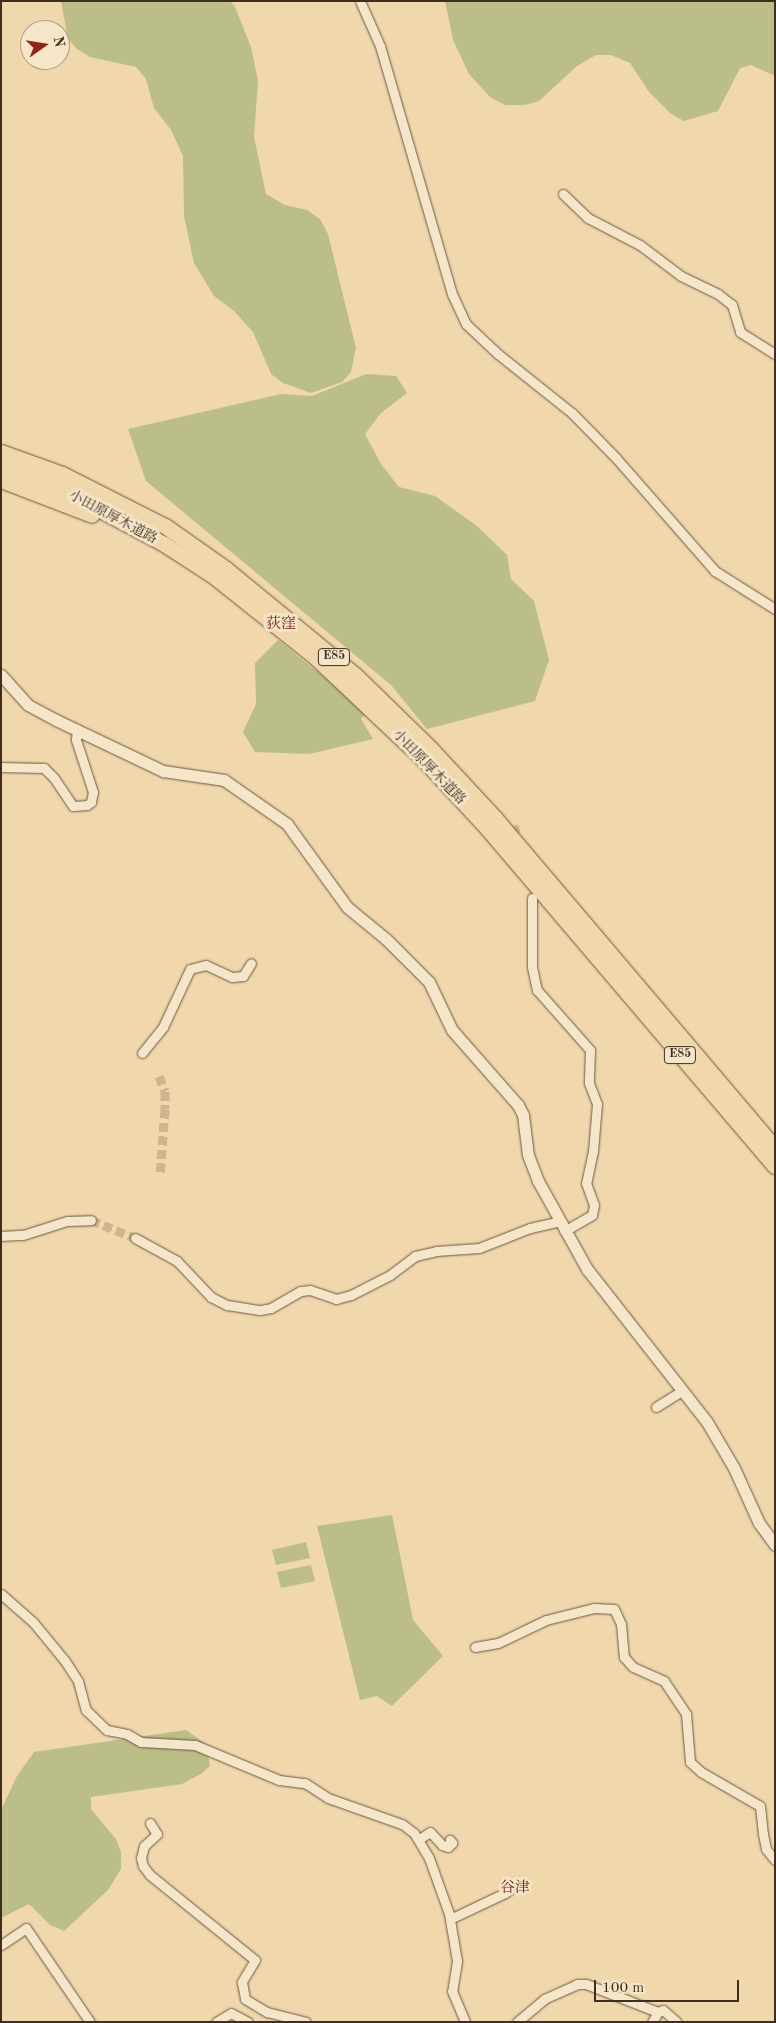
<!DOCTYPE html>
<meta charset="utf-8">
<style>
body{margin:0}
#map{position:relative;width:776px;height:2023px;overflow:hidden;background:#f0d7ac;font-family:"Old Standard TT","Noto Serif JP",serif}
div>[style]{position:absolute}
.green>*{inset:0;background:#bcbe88}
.minor-tunnel>*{height:9px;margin-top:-4.5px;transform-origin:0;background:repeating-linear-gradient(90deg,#cdb590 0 9px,transparent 0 13.5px)}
.roads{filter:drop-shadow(0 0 1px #6b5843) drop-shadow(0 0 1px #6b5843)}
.minor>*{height:9px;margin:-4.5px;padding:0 4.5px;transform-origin:4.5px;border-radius:4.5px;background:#f5e5c9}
.tertiary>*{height:11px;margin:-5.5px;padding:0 5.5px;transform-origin:5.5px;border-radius:5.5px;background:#f5e5c9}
.trunk>*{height:15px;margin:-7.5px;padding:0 7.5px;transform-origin:7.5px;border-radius:7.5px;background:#f0d7ac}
span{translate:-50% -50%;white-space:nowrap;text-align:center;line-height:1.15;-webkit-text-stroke:5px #f5e5c9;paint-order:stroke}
.shield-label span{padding:1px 4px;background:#f5e5c9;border:1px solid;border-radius:4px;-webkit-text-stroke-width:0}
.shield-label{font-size:12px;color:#3f2e20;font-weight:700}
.street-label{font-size:14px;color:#3f2e20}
.neighbourhood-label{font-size:15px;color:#7a1f14}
.frame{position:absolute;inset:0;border:2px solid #3f2e20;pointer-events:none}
.north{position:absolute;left:20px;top:20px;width:50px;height:50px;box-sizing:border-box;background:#f5e5c9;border:1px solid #ac9c85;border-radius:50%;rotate:77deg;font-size:14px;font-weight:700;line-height:20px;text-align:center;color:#3f2e20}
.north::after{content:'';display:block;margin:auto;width:18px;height:22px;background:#8f2418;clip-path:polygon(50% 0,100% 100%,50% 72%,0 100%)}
.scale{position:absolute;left:594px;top:1980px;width:145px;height:22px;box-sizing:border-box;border:2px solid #3f2e20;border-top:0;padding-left:6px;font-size:15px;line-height:18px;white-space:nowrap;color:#3f2e20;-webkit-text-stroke:4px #f5e5c9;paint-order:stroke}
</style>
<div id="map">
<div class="green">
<i style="clip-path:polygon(61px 1px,230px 1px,235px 7px,251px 47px,258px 81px,254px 137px,266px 194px,285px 205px,307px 210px,320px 219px,328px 234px,356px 348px,351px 372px,342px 382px,311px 393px,283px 383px,271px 374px,253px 332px,233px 310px,214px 296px,194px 263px,184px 216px,183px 156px,171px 130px,154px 108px,146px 79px,136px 67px,90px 57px,77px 49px,68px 39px)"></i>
<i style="clip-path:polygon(445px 1px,775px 1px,775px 76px,751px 65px,740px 68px,718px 111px,684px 121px,671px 114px,649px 92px,630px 63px,611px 55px,596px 55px,577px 66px,539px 101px,525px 105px,505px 105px,490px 97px,469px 74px,453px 40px)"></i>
<i style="clip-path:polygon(366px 374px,396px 376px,407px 393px,381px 413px,365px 434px,381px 464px,399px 487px,435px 496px,477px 526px,507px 555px,511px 579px,534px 601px,549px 660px,535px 701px,427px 729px,391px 685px,146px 481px,128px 429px,281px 394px,312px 396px)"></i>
<i style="clip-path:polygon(278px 640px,361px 707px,365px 714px,361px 719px,373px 739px,309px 754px,255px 752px,243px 732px,256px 704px,255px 663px)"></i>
<i style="clip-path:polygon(392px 1515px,413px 1620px,443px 1656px,392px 1706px,377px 1696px,360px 1700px,317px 1526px)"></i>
<i style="clip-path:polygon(306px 1542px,310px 1558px,276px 1565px,272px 1550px)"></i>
<i style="clip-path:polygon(311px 1565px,315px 1581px,281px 1588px,277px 1572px)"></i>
<i style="clip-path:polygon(186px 1730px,206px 1744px,210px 1766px,201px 1774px,182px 1784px,91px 1797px,91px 1809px,116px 1839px,121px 1852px,121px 1869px,108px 1890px,64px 1931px,50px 1925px,29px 1904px,1px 1918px,1px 1810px,17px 1776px,34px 1752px)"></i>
</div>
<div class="minor-tunnel">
<i style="left:514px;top:825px;width:17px;rotate:77deg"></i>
<i style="left:159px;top:1076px;width:16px;rotate:68deg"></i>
<i style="left:165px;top:1091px;width:18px;rotate:90deg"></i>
<i style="left:165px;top:1109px;width:67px;rotate:94.3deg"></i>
<i style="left:91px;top:1220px;width:48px;rotate:22.2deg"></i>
</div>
<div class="roads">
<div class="minor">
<i style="left:360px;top:1px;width:49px;rotate:66deg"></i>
<i style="left:380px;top:46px;width:258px;rotate:73.8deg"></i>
<i style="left:452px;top:294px;width:33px;rotate:65deg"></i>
<i style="left:466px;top:324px;width:44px;rotate:43.2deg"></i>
<i style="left:498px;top:354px;width:95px;rotate:38.6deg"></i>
<i style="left:572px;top:413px;width:63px;rotate:45.6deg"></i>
<i style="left:616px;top:458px;width:150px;rotate:48.8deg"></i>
<i style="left:715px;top:571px;width:71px;rotate:32.3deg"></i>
<i style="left:563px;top:194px;width:35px;rotate:44deg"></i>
<i style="left:588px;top:218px;width:59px;rotate:27.4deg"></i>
<i style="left:640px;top:245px;width:51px;rotate:37.1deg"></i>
<i style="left:681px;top:276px;width:41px;rotate:25.9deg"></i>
<i style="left:718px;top:294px;width:18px;rotate:38deg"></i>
<i style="left:732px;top:305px;width:28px;rotate:73deg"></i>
<i style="left:740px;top:332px;width:41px;rotate:32.2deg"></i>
<i style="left:1px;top:767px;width:43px;rotate:1.3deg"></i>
<i style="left:44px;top:768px;width:14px;rotate:45deg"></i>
<i style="left:54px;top:778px;width:34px;rotate:56deg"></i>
<i style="left:73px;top:806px;width:14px;rotate:-4deg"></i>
<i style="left:87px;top:805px;width:5px;rotate:-37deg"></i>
<i style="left:91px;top:802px;width:10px;rotate:-79deg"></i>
<i style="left:93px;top:792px;width:55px;rotate:-108.1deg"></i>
<i style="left:76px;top:740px;width:11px;rotate:-85deg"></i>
<i style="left:532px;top:898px;width:69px;rotate:90deg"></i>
<i style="left:532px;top:967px;width:24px;rotate:78deg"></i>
<i style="left:537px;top:990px;width:80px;rotate:48.5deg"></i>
<i style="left:590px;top:1050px;width:33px;rotate:92deg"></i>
<i style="left:589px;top:1083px;width:22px;rotate:69deg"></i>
<i style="left:597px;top:1104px;width:47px;rotate:94.9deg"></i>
<i style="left:593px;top:1151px;width:33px;rotate:102deg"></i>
<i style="left:586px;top:1183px;width:23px;rotate:70deg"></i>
<i style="left:594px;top:1205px;width:10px;rotate:101deg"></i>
<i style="left:592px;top:1215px;width:32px;rotate:150deg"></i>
<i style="left:142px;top:1053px;width:33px;rotate:-51deg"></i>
<i style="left:163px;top:1027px;width:64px;rotate:-65deg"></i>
<i style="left:190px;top:969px;width:16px;rotate:-14deg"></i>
<i style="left:206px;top:965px;width:29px;rotate:25deg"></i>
<i style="left:232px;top:977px;width:11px;rotate:-5deg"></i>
<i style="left:243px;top:976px;width:15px;rotate:-58deg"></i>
<i style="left:1px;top:1236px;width:22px;rotate:-3deg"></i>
<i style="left:23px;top:1235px;width:46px;rotate:-17.7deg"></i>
<i style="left:67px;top:1221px;width:24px;rotate:-2deg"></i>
<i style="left:135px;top:1238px;width:48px;rotate:28.7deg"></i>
<i style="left:177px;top:1261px;width:50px;rotate:46.6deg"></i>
<i style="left:211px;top:1297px;width:18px;rotate:27deg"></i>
<i style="left:227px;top:1305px;width:33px;rotate:9deg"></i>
<i style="left:260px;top:1310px;width:11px;rotate:-10deg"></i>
<i style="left:271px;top:1308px;width:34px;rotate:-30deg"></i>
<i style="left:301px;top:1291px;width:9px;rotate:-6deg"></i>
<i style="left:310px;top:1290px;width:28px;rotate:19deg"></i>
<i style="left:336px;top:1299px;width:16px;rotate:-15deg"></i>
<i style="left:351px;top:1295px;width:44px;rotate:-27.1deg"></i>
<i style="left:390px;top:1275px;width:31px;rotate:-37deg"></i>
<i style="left:415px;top:1256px;width:22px;rotate:-13deg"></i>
<i style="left:436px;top:1251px;width:43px;rotate:-4deg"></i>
<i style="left:479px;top:1248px;width:55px;rotate:-21.4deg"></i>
<i style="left:530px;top:1228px;width:31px;rotate:-13deg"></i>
<i style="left:656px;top:1407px;width:31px;rotate:-32deg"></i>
<i style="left:1px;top:1594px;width:43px;rotate:41.2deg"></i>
<i style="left:33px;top:1622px;width:50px;rotate:50.6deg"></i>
<i style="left:65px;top:1661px;width:24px;rotate:57deg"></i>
<i style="left:78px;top:1681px;width:30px;rotate:75deg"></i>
<i style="left:86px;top:1710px;width:29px;rotate:44deg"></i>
<i style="left:107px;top:1730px;width:20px;rotate:11deg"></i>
<i style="left:127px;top:1734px;width:16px;rotate:30deg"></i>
<i style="left:141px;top:1742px;width:54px;rotate:3.2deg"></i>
<i style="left:195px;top:1745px;width:91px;rotate:22.6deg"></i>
<i style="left:279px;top:1780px;width:26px;rotate:7deg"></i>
<i style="left:305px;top:1783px;width:27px;rotate:33deg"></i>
<i style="left:328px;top:1798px;width:78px;rotate:19.4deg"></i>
<i style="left:402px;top:1824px;width:15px;rotate:37deg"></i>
<i style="left:414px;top:1833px;width:29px;rotate:59deg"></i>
<i style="left:429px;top:1858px;width:59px;rotate:70.3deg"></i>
<i style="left:449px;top:1914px;width:48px;rotate:80.3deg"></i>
<i style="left:457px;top:1961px;width:30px;rotate:99deg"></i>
<i style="left:452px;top:1991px;width:34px;rotate:67deg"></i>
<i style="left:475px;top:1647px;width:23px;rotate:-10deg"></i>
<i style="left:498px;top:1643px;width:53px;rotate:-25.6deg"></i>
<i style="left:546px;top:1620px;width:49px;rotate:-14deg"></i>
<i style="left:594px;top:1608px;width:20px;rotate:3deg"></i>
<i style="left:614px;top:1609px;width:17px;rotate:65deg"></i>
<i style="left:621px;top:1624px;width:33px;rotate:85deg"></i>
<i style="left:624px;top:1657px;width:13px;rotate:48deg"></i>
<i style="left:633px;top:1667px;width:34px;rotate:24deg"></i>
<i style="left:664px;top:1681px;width:40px;rotate:56deg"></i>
<i style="left:686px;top:1714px;width:48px;rotate:85.2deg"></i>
<i style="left:690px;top:1762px;width:15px;rotate:42deg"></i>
<i style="left:701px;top:1772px;width:68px;rotate:30deg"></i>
<i style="left:760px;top:1806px;width:28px;rotate:84deg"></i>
<i style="left:763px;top:1834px;width:15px;rotate:79deg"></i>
<i style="left:766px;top:1849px;width:14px;rotate:51deg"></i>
<i style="left:150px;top:1823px;width:13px;rotate:58deg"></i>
<i style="left:157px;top:1834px;width:18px;rotate:137deg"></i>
<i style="left:144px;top:1846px;width:12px;rotate:104deg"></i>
<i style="left:141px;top:1858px;width:8px;rotate:76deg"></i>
<i style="left:143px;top:1866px;width:11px;rotate:52deg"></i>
<i style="left:150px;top:1875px;width:135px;rotate:39deg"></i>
<i style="left:255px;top:1960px;width:26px;rotate:121deg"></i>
<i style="left:242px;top:1982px;width:17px;rotate:80deg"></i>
<i style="left:245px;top:1999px;width:26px;rotate:31deg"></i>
<i style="left:267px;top:2012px;width:40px;rotate:14.4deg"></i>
<i style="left:419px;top:1839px;width:13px;rotate:-32deg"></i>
<i style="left:430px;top:1832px;width:18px;rotate:47deg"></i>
<i style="left:442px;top:1845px;width:6px;rotate:18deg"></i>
<i style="left:448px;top:1847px;width:6px;rotate:-45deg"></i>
<i style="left:452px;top:1843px;width:4px;rotate:-124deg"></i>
<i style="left:450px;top:1919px;width:61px;rotate:-25.3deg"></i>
<i style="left:505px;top:1893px;width:5px;rotate:-37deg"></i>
<i style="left:509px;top:1890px;width:4px;rotate:-117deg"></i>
<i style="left:1px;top:1945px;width:30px;rotate:-34deg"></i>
<i style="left:26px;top:1928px;width:114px;rotate:55.8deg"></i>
<i style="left:216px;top:2022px;width:17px;rotate:-31deg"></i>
<i style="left:231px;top:2013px;width:19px;rotate:28deg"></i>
<i style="left:517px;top:2022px;width:35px;rotate:-40deg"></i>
<i style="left:544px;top:1999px;width:36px;rotate:-24deg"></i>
<i style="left:577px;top:1984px;width:9px"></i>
<i style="left:586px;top:1984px;width:77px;rotate:21.3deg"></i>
<i style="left:658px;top:2012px;width:5px;rotate:-22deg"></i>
<i style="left:663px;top:2010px;width:18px;rotate:41deg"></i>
<i style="left:652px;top:2022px;width:12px;rotate:-59deg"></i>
</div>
<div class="tertiary">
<i style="left:1px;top:675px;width:40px;rotate:48deg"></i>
<i style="left:28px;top:705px;width:32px;rotate:28deg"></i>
<i style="left:56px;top:720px;width:119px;rotate:25.5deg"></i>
<i style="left:163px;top:771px;width:62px;rotate:8.4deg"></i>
<i style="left:224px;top:780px;width:77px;rotate:34.9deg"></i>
<i style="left:287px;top:824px;width:102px;rotate:54.1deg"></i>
<i style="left:347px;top:907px;width:50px;rotate:39.4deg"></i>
<i style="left:386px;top:939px;width:61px;rotate:45deg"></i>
<i style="left:429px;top:982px;width:53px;rotate:64.4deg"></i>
<i style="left:452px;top:1030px;width:100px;rotate:48.7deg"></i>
<i style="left:518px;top:1105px;width:11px;rotate:63deg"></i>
<i style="left:523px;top:1115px;width:40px;rotate:82.9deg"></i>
<i style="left:528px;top:1155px;width:28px;rotate:69deg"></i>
<i style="left:538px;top:1181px;width:101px;rotate:60.9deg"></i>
<i style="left:587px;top:1269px;width:194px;rotate:51.9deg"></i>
<i style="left:707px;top:1422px;width:53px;rotate:59.6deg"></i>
<i style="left:734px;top:1468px;width:60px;rotate:65.6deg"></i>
<i style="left:759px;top:1523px;width:27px;rotate:54deg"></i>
</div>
<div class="trunk">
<i style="left:1px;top:452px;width:65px;rotate:19.8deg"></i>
<i style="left:62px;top:474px;width:115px;rotate:26.8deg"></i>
<i style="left:165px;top:526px;width:75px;rotate:35.2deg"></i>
<i style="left:226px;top:569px;width:167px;rotate:39.4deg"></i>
<i style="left:355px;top:675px;width:106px;rotate:44.2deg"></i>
<i style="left:431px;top:749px;width:94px;rotate:47.2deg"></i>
<i style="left:495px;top:818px;width:433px;rotate:49.7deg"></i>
<i style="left:1px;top:465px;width:60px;rotate:21.4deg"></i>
<i style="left:57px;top:487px;width:121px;rotate:28deg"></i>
<i style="left:164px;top:544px;width:57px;rotate:32.9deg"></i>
<i style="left:212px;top:575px;width:130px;rotate:38.5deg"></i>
<i style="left:314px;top:656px;width:149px;rotate:43.4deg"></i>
<i style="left:422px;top:758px;width:96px;rotate:47.1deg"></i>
<i style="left:487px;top:828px;width:444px;rotate:49.6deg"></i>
<i style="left:1px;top:480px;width:97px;rotate:21deg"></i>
</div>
</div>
<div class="shield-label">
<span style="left:334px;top:657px">E85</span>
<span style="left:680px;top:1055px">E85</span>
</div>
<div class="street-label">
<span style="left:113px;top:517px;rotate:28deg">小田原厚木道路</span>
<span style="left:429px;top:767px;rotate:46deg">小田原厚木道路</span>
</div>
<div class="neighbourhood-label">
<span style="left:281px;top:625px">荻窪</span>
<span style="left:515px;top:1889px">谷津</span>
</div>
<div class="frame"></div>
<div class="north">N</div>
<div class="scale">100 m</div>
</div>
